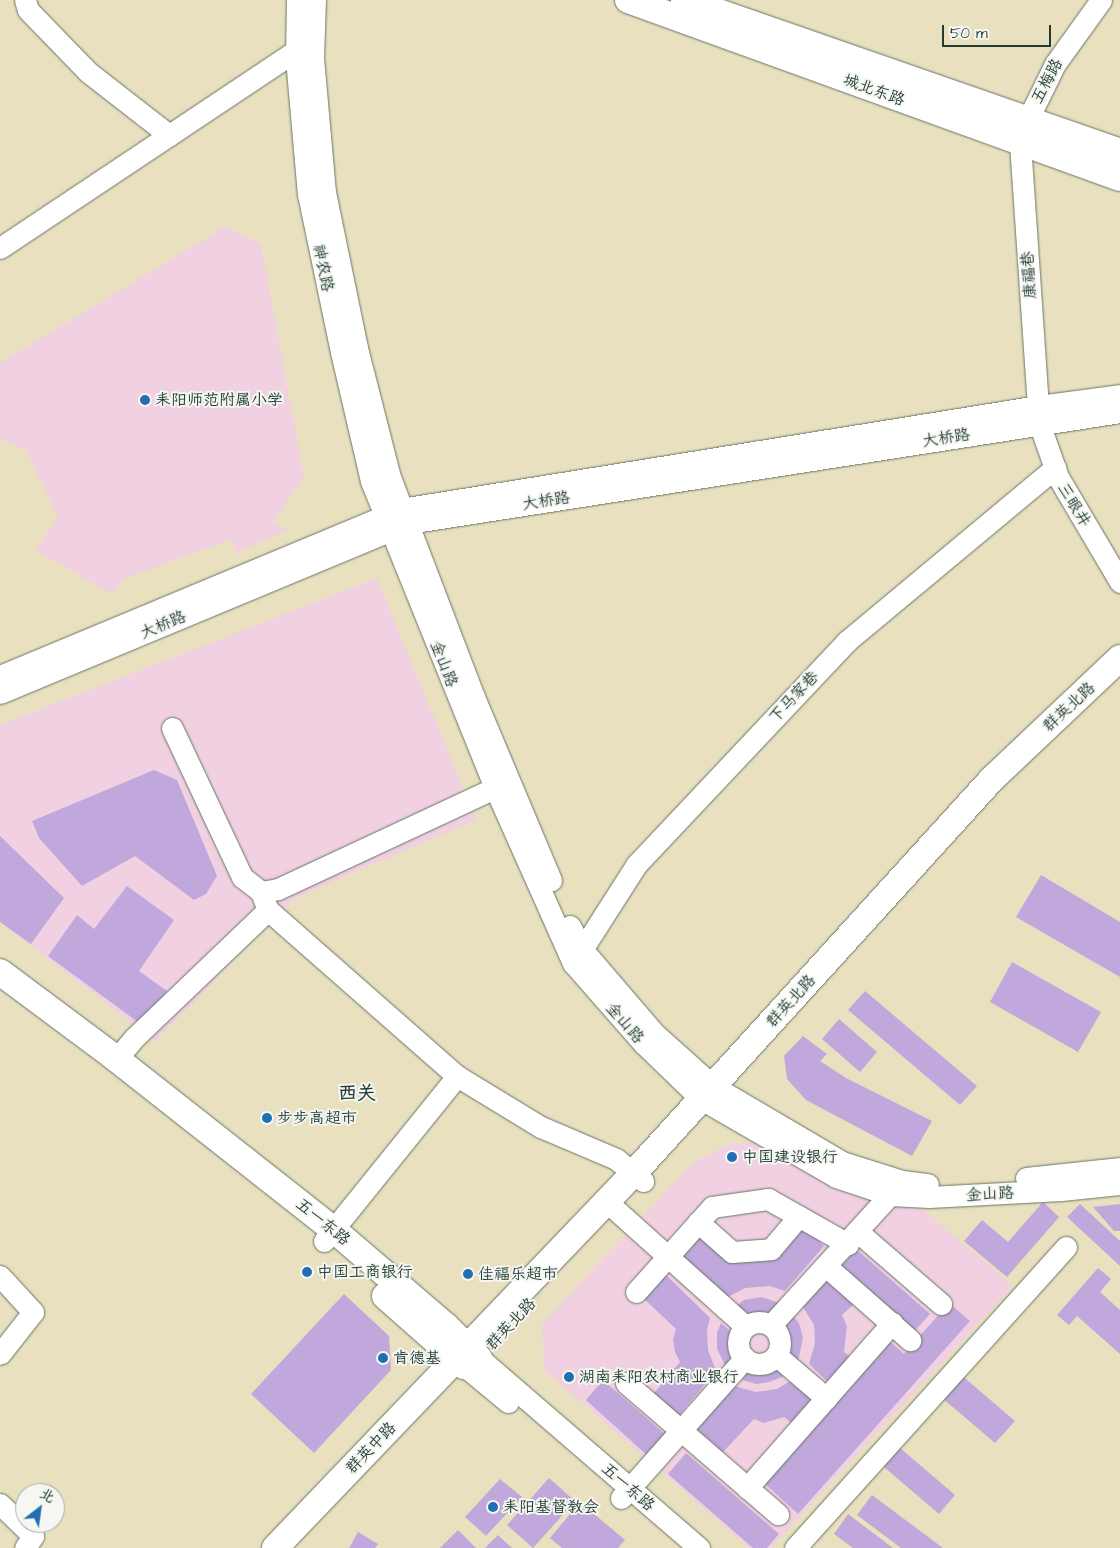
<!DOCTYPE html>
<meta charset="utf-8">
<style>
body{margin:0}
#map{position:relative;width:1120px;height:1548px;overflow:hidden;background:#e9e0bf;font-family:"Architects Daughter","LXGW WenKai TC",sans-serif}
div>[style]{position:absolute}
.built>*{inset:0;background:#f1d0e2}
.building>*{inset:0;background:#c0a7dc}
.roads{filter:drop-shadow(0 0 1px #667665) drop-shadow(0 0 1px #667665)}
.minor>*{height:21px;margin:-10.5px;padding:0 10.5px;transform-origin:10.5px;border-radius:10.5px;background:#fff}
.minor>.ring{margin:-10.5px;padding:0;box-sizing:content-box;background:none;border:21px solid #fff;border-radius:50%}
.major>*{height:26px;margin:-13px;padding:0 13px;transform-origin:13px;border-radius:13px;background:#fff}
.dots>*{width:14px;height:14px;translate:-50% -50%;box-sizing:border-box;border:2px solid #f6f6f2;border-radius:50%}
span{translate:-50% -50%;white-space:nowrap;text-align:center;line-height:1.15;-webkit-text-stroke:4px #f6f6f2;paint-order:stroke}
.street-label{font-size:16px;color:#1f3d34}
.poi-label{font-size:16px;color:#1f3d34}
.left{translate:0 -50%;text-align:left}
.quarter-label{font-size:19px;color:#1f3d34;font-weight:700}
.north{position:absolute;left:15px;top:1483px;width:50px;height:50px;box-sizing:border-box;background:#f6f6f2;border:1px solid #a0aca6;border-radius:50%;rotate:30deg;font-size:14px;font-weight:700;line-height:20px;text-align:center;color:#1f3d34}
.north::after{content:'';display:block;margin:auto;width:18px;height:22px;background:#1f6fb2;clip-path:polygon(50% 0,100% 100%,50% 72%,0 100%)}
.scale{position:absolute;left:942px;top:25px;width:109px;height:22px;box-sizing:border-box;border:2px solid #1f3d34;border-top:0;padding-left:6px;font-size:15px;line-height:18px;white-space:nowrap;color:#1f3d34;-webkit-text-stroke:4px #f6f6f2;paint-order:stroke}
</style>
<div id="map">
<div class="built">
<i style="clip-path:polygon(226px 226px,261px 245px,304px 476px,274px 521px,287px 530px,236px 553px,232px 539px,123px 579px,113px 595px,36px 550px,58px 517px,26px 450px,0 438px,0 363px)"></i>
<i style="clip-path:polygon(377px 578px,476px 820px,295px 898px,155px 1041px,0 922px,0 725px)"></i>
<i style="clip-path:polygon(730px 1143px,763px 1143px,858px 1195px,922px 1209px,1013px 1286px,771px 1548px,749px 1548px,544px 1370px,542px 1324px,693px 1163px)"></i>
</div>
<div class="building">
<i style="clip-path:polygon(154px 770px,177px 780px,217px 876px,206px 894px,194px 900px,135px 856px,82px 886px,39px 838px,32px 821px)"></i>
<i style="clip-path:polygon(0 836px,64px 898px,31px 944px,0 922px)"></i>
<i style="clip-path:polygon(1041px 875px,1120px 922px,1120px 977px,1016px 917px)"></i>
<i style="clip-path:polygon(127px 886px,174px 920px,139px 971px,167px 991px,142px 1025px,48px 956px,77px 915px,94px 929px)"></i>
<i style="clip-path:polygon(1012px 962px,1101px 1012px,1078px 1052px,990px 1002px)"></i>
<i style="clip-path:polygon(865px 991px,977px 1086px,960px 1105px,848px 1010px)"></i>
<i style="clip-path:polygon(839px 1019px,877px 1052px,860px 1072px,822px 1039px)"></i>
<i style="clip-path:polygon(803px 1036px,827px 1054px,820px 1061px,846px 1078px,932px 1121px,912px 1156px,806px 1100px,787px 1079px,784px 1056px)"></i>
<i style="clip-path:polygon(1043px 1202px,1059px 1217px,1007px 1277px,964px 1241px,982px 1220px,1008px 1242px)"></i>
<i style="clip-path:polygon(1080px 1204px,1120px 1241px,1120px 1266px,1067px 1217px)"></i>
<i style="clip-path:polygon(1120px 1204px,1120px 1231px,1114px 1231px,1093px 1207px)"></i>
<i style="clip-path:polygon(801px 1224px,824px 1246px,785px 1291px,770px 1286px,745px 1288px,726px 1298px,679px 1253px,700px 1230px,754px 1255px)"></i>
<i style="clip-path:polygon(856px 1249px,930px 1314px,911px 1335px,838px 1270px)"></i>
<i style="clip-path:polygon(1098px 1268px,1111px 1279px,1100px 1292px,1120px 1310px,1120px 1354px,1077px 1316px,1069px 1325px,1057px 1315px)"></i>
<i style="clip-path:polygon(662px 1271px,710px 1318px,707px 1330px,708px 1350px,716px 1371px,679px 1415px,654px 1393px,680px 1362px,675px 1352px,673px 1339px,676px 1329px,640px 1295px)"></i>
<i style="clip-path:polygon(826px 1279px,855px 1303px,842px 1315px,847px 1326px,844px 1352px,852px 1358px,830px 1384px,809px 1364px,815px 1343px,814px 1325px,803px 1307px)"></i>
<i style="clip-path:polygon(344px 1294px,389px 1336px,391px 1370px,314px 1453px,251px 1394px)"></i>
<i style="clip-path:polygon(761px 1297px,780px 1303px,771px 1313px,756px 1314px,746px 1319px,731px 1310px,744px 1300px)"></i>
<i style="clip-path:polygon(949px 1303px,970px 1321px,798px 1514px,761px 1480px,886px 1338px,904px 1354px)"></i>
<i style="clip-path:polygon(794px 1317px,799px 1323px,803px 1338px,798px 1361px,787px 1351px,785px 1325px)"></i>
<i style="clip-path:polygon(721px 1323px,731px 1332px,729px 1349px,734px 1357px,725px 1365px,717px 1349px,717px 1333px)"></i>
<i style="clip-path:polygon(775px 1367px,784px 1376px,769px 1382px,757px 1384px,742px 1380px,749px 1369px,758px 1372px)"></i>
<i style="clip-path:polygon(960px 1374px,1015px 1421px,995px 1443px,941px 1397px)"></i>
<i style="clip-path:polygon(603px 1380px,667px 1436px,649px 1457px,586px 1400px)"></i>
<i style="clip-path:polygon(792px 1380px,814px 1400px,793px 1424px,784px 1417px,764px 1423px,754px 1419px,723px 1452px,697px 1429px,734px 1386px,756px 1392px,777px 1389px)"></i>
<i style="clip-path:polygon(900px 1448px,955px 1495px,939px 1514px,884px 1467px)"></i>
<i style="clip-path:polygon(686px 1453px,779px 1534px,767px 1548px,753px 1548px,668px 1474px)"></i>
<i style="clip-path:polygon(549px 1478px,575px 1501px,533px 1548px,507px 1525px)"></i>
<i style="clip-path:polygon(500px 1479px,522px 1497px,486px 1536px,465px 1517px)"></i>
<i style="clip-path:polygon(872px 1495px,943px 1548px,901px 1548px,857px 1515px)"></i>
<i style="clip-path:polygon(580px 1502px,625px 1540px,618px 1548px,562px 1548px,550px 1538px)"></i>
<i style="clip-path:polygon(848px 1514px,893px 1548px,853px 1548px,834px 1534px)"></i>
<i style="clip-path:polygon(458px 1530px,476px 1548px,440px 1548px)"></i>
<i style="clip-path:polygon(358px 1532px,378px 1544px,375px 1548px,349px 1548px)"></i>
<i style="clip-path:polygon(498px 1535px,512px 1548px,485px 1548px)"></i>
</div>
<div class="roads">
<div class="minor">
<i style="left:25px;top:0;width:10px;rotate:73deg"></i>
<i style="left:28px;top:10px;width:86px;rotate:45.9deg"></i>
<i style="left:88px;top:72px;width:103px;rotate:37.9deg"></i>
<i style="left:297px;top:0;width:58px;rotate:91deg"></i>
<i style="left:296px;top:58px;width:137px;rotate:85deg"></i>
<i style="left:308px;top:194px;width:161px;rotate:78.2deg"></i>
<i style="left:341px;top:352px;width:132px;rotate:76.9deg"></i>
<i style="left:371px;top:481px;width:331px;rotate:68deg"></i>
<i style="left:495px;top:788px;width:192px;rotate:66deg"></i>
<i style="left:573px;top:963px;width:108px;rotate:48.8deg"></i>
<i style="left:644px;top:1044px;width:79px;rotate:44deg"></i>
<i style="left:701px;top:1099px;width:156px;rotate:30deg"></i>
<i style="left:836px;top:1177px;width:57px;rotate:18.4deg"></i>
<i style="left:890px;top:1195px;width:39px;rotate:3deg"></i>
<i style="left:929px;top:1197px;width:132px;rotate:-3deg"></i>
<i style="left:1061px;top:1190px;width:59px;rotate:-5.8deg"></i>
<i style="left:315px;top:0;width:58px;rotate:92deg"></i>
<i style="left:313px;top:58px;width:135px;rotate:84.9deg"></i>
<i style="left:325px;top:192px;width:159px;rotate:78.4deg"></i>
<i style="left:357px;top:348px;width:133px;rotate:75.7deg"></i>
<i style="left:390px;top:477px;width:235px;rotate:69.1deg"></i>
<i style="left:474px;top:697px;width:199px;rotate:67.2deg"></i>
<i style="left:1101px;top:0;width:79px;rotate:125.7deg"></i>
<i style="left:1055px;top:64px;width:61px;rotate:116.1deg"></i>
<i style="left:1028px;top:119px;width:25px;rotate:108deg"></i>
<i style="left:1020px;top:143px;width:281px;rotate:86.1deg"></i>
<i style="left:1039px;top:423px;width:57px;rotate:70.6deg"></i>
<i style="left:1058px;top:477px;width:122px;rotate:59.4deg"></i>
<i style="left:0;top:248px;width:368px;rotate:-33.7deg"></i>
<i style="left:0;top:676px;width:434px;rotate:-22.6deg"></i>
<i style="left:401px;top:509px;width:645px;rotate:-9.18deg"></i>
<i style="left:1038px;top:406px;width:83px;rotate:-7.6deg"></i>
<i style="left:0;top:693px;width:442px;rotate:-22.6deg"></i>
<i style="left:408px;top:523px;width:721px;rotate:-8.86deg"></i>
<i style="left:172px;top:728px;width:165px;rotate:64.8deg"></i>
<i style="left:242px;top:877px;width:24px;rotate:38deg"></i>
<i style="left:261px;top:892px;width:19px;rotate:69deg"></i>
<i style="left:268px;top:910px;width:252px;rotate:41.3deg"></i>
<i style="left:457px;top:1076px;width:98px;rotate:31.3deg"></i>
<i style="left:541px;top:1127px;width:82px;rotate:23.1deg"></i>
<i style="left:616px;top:1159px;width:35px;rotate:39deg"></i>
<i style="left:261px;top:892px;width:17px;rotate:-10deg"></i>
<i style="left:278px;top:889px;width:239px;rotate:-25deg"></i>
<i style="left:570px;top:926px;width:26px;rotate:62deg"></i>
<i style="left:582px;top:949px;width:111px;rotate:49.4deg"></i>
<i style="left:654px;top:1033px;width:79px;rotate:41.9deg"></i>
<i style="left:713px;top:1086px;width:150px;rotate:30.5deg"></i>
<i style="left:842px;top:1162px;width:63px;rotate:17.6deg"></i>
<i style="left:902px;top:1181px;width:26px;rotate:7deg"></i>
<i style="left:576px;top:959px;width:112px;rotate:-57.4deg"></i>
<i style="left:636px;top:865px;width:308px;rotate:-46.7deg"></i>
<i style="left:847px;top:641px;width:271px;rotate:-39.8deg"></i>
<i style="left:124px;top:1050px;width:16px;rotate:-50deg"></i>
<i style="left:134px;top:1038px;width:185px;rotate:-43.7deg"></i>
<i style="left:1026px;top:1178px;width:95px;rotate:-6.1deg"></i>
<i style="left:607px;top:1202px;width:186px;rotate:41.9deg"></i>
<i style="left:698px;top:1222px;width:45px;rotate:41.4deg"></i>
<i style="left:732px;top:1252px;width:39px;rotate:-4deg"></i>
<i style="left:771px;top:1249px;width:43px;rotate:-49.7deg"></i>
<i style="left:858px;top:1232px;width:110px;rotate:40.9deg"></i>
<i style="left:324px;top:1241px;width:212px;rotate:-51.1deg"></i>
<i style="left:827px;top:1267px;width:111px;rotate:41.3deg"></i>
<i style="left:0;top:1276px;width:49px;rotate:47.5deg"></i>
<i style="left:33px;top:1312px;width:53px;rotate:128.2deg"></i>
<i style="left:636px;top:1292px;width:114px;rotate:-48.2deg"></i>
<i style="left:712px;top:1207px;width:57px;rotate:-8.1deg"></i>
<i style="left:768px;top:1199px;width:92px;rotate:29.4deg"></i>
<i class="ring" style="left:738px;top:1322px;width:21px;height:21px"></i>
<i style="left:771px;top:1325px;width:190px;rotate:-47.6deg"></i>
<i style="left:777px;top:1356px;width:65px;rotate:40.6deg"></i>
<i style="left:479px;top:1358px;width:291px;rotate:40.8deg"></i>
<i style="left:468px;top:1369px;width:52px;rotate:39.5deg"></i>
<i style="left:626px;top:1383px;width:201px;rotate:40.8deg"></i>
<i style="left:747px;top:1488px;width:220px;rotate:-48.7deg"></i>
<i style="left:621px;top:1498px;width:187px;rotate:-48.5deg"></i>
<i style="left:0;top:1504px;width:46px;rotate:44.1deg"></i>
<i style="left:33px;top:1536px;width:14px;rotate:124deg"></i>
<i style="left:795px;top:1548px;width:405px;rotate:-48deg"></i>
</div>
<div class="major">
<i style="left:628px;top:0;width:523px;rotate:19.89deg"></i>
<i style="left:684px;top:0;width:462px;rotate:19.2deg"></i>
<i style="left:0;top:972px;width:142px;rotate:36.7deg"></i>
<i style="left:114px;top:1057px;width:280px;rotate:38.2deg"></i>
<i style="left:334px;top:1230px;width:148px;rotate:40.6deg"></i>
<i style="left:446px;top:1326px;width:46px;rotate:44.1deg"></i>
<i style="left:385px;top:1296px;width:106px;rotate:41.5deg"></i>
<i style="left:275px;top:1548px;width:519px;rotate:-46.25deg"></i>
<i style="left:634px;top:1173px;width:532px;rotate:-47.74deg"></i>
<i style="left:992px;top:779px;width:176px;rotate:-43.4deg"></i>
</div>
</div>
<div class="dots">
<i style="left:145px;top:400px;background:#1f6fb2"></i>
<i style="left:267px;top:1118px;background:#1f6fb2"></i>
<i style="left:732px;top:1157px;background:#1f6fb2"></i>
<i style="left:307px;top:1272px;background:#1f6fb2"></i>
<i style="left:468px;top:1274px;background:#1f6fb2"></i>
<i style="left:383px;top:1358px;background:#1f6fb2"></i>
<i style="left:569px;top:1377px;background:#1f6fb2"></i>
<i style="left:493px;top:1507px;background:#1f6fb2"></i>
</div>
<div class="street-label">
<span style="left:1047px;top:81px;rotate:-62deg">五梅路</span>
<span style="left:874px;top:90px;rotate:20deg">城北东路</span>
<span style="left:323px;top:268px;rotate:78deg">神农路</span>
<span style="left:1029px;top:275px;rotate:-94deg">康福巷</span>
<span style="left:946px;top:438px;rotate:-9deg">大桥路</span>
<span style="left:546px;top:501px;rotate:-9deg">大桥路</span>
<span style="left:1074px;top:505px;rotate:59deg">三眼井</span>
<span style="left:163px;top:625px;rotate:-23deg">大桥路</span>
<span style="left:444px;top:664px;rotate:69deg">金山路</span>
<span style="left:794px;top:697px;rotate:-47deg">下马家巷</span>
<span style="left:1069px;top:707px;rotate:-43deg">群英北路</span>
<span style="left:791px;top:1001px;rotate:-48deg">群英北路</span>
<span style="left:625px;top:1023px;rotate:49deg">金山路</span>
<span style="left:990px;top:1194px;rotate:-3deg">金山路</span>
<span style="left:323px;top:1222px;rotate:39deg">五一东路</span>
<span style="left:511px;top:1324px;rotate:-47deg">群英北路</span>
<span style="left:371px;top:1448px;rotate:-46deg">群英中路</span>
<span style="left:628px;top:1487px;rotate:41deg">五一东路</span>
</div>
<div class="poi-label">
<span class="left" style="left:155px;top:400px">耒阳师范附属小学</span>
<span class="left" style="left:277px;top:1118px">步步高超市</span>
<span class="left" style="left:742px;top:1157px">中国建设银行</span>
<span class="left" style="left:317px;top:1272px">中国工商银行</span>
<span class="left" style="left:478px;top:1274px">佳福乐超市</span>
<span class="left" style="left:393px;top:1358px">肯德基</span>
<span class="left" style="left:579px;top:1377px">湖南耒阳农村商业银行</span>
<span class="left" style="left:503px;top:1507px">耒阳基督教会</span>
</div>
<div class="quarter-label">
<span style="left:357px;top:1094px">西关</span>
</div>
<div class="north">北</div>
<div class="scale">50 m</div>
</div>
